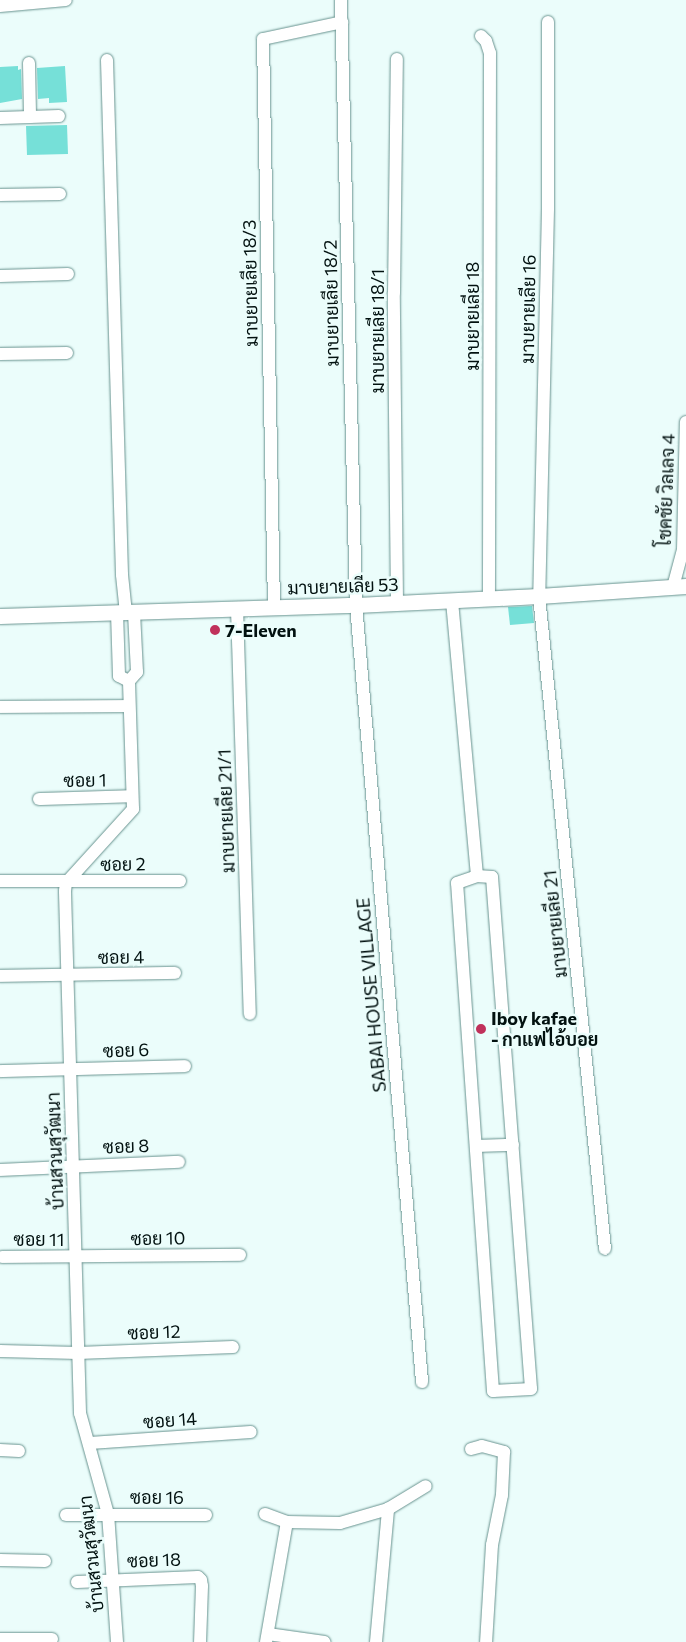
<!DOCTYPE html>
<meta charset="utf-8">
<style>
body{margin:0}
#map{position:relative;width:686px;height:1642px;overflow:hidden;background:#ebfdfb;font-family:Commissioner,Sarabun,sans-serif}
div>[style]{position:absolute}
.building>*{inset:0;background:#76e0d8}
.roads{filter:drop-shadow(0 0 1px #68938f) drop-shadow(0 0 1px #68938f)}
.minor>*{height:12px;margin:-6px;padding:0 6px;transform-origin:6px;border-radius:6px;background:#fff}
.tertiary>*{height:15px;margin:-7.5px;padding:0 7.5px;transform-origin:7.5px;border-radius:7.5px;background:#fff}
.dots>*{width:14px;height:14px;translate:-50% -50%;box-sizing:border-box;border:2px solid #ebfdfb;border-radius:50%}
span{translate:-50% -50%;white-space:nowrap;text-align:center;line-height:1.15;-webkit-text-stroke:5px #ebfdfb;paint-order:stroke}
.street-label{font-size:18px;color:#021110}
.poi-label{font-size:18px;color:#021110;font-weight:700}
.left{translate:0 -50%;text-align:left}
</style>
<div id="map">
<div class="building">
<i style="clip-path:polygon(18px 66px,18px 70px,21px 69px,22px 99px,0 103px,0 67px)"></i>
<i style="clip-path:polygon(65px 66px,67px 102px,49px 103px,49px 98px,38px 99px,37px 68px)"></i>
<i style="clip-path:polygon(67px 125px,68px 154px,27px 155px,26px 126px)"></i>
<i style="clip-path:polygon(532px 606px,534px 623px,510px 625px,508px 607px)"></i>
</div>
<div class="roads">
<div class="minor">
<i style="left:341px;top:0;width:605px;rotate:88.58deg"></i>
<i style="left:356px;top:605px;width:780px;rotate:85.14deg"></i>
<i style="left:0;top:6px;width:66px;rotate:-5.2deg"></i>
<i style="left:548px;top:22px;width:187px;rotate:90deg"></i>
<i style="left:548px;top:209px;width:387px;rotate:91.3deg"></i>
<i style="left:539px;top:596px;width:656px;rotate:84.23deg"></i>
<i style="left:481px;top:36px;width:7px;rotate:45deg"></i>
<i style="left:486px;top:41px;width:13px;rotate:72deg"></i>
<i style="left:490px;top:53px;width:545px;rotate:90.11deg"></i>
<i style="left:107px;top:60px;width:515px;rotate:88.33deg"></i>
<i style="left:122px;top:575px;width:36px;rotate:84deg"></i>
<i style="left:29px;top:63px;width:54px;rotate:88.9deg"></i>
<i style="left:0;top:118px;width:59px;rotate:-1.9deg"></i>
<i style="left:0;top:195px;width:60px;rotate:-1deg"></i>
<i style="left:0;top:276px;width:68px;rotate:-1.7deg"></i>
<i style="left:0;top:354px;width:67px;rotate:-0.9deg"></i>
<i style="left:673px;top:587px;width:38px;rotate:-75deg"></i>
<i style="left:683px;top:550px;width:128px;rotate:-88.7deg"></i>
<i style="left:452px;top:601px;width:276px;rotate:84.8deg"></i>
<i style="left:397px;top:603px;width:310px;rotate:-90.6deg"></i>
<i style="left:394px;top:293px;width:234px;rotate:-89.3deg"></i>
<i style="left:274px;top:607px;width:568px;rotate:-91.11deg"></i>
<i style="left:263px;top:39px;width:81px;rotate:-12.1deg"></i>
<i style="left:237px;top:608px;width:406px;rotate:88.2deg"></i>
<i style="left:117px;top:612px;width:64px;rotate:88.2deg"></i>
<i style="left:119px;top:676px;width:11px;rotate:27deg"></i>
<i style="left:0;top:707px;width:129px;rotate:-0.4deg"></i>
<i style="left:39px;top:799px;width:93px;rotate:-1.8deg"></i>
<i style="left:477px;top:876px;width:15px;rotate:4deg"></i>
<i style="left:492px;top:877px;width:513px;rotate:85.64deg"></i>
<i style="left:531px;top:1389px;width:38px;rotate:177deg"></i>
<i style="left:493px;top:1391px;width:509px;rotate:-94.05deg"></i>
<i style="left:457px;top:883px;width:21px;rotate:-19deg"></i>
<i style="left:0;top:881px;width:180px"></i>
<i style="left:0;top:976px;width:175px;rotate:-1deg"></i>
<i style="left:0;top:1071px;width:185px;rotate:-1.5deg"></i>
<i style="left:476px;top:1146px;width:37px;rotate:-2deg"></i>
<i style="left:0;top:1170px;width:179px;rotate:-2.6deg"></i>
<i style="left:2px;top:1257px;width:238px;rotate:-0.5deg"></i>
<i style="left:0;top:1351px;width:78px;rotate:1.5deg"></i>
<i style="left:78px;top:1353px;width:155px;rotate:-2.2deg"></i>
<i style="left:90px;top:1443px;width:161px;rotate:-3.9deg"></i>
<i style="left:471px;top:1449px;width:11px;rotate:-15deg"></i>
<i style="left:482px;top:1446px;width:23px;rotate:15deg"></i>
<i style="left:504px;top:1452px;width:43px;rotate:92.7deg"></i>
<i style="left:502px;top:1495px;width:51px;rotate:101.3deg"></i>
<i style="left:492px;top:1545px;width:97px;rotate:93.5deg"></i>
<i style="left:0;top:1450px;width:19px;rotate:3deg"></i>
<i style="left:265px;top:1514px;width:23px;rotate:20deg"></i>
<i style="left:287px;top:1522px;width:53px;rotate:1.1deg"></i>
<i style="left:340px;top:1523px;width:50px;rotate:-16.3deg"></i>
<i style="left:388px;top:1509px;width:44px;rotate:-31.2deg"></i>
<i style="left:66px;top:1515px;width:140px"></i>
<i style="left:0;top:1560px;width:45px;rotate:1.3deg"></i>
<i style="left:77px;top:1582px;width:121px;rotate:-2.4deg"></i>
<i style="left:198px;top:1577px;width:4px;rotate:45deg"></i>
<i style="left:201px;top:1580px;width:6px;rotate:81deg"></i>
<i style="left:202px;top:1586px;width:56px;rotate:92deg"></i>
<i style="left:268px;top:1634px;width:57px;rotate:8.1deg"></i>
<i style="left:0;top:1639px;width:52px"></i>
<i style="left:117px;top:1642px;width:128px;rotate:-94deg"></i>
<i style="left:108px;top:1514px;width:105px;rotate:-105.5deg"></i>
<i style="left:80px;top:1413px;width:522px;rotate:-91.65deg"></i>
<i style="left:65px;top:891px;width:8px;rotate:-83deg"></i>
<i style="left:66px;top:883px;width:100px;rotate:-47.8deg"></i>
<i style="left:133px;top:809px;width:128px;rotate:-91.8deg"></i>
<i style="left:129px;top:681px;width:12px;rotate:-48deg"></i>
<i style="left:137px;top:672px;width:60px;rotate:-92.9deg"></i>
<i style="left:266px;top:1642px;width:122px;rotate:-80.1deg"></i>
<i style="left:376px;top:1642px;width:134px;rotate:-84.8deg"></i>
</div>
<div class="tertiary">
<i style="left:0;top:616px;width:356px;rotate:-1.8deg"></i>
<i style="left:356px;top:605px;width:183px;rotate:-2.8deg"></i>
<i style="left:539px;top:596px;width:147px;rotate:-3.9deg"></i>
</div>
</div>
<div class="dots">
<i style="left:215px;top:630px;background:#c0315b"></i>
<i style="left:481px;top:1029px;background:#c0315b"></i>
</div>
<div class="street-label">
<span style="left:250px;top:283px;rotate:-91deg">มาบยายเลีย 18/3</span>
<span style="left:331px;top:303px;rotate:-91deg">มาบยายเลีย 18/2</span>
<span style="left:528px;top:309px;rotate:-89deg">มาบยายเลีย 16</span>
<span style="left:472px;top:316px;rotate:-90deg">มาบยายเลีย 18</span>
<span style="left:377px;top:331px;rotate:-90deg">มาบยายเลีย 18/1</span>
<span style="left:666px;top:490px;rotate:-88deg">โชคชัย วิลเลจ 4</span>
<span style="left:343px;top:586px;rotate:-2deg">มาบยายเลีย 53</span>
<span style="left:85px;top:780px;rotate:-1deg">ซอย 1</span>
<span style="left:226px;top:811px;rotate:-92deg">มาบยายเลีย 21/1</span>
<span style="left:123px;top:864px;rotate:-1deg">ซอย 2</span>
<span style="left:555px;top:924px;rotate:-96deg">มาบยายเลีย 21</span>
<span style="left:121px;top:957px;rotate:-1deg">ซอย 4</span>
<span style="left:371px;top:995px;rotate:-95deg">SABAI HOUSE VILLAGE</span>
<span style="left:126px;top:1050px;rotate:-2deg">ซอย 6</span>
<span style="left:126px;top:1146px;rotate:-2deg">ซอย 8</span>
<span style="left:55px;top:1151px;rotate:-92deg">บ้านสวนสุวัฒนา</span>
<span style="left:158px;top:1238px;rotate:-1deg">ซอย 10</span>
<span style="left:39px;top:1239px">ซอย 11</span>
<span style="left:154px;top:1332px;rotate:-2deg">ซอย 12</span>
<span style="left:170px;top:1420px;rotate:-4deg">ซอย 14</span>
<span style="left:157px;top:1497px">ซอย 16</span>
<span style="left:91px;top:1554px;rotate:-96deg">บ้านสวนสุวัฒนา</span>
<span style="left:154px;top:1560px;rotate:-2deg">ซอย 18</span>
</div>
<div class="poi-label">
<span class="left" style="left:225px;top:630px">7-Eleven</span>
<span class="left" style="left:491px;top:1029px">Iboy kafae<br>- กาแฟไอ้บอย</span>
</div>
</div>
